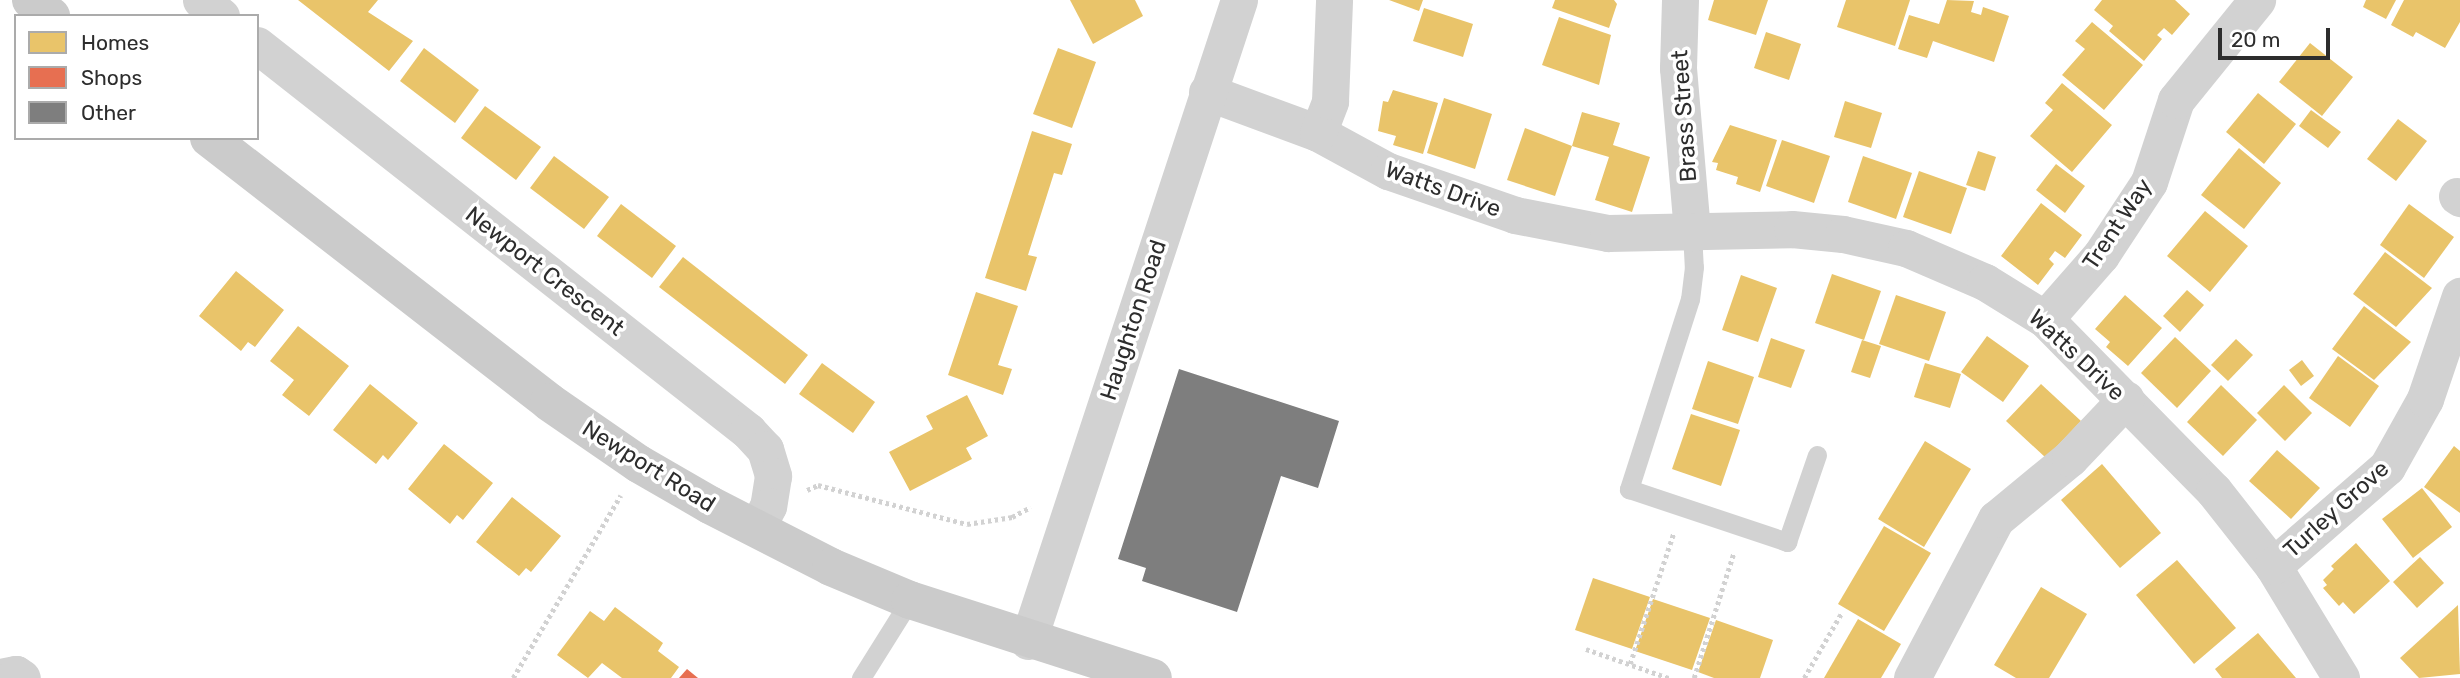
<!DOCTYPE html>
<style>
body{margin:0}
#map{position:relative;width:2460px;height:678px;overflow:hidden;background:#fff;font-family:Rubik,sans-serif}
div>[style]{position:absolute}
.homes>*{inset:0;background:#e9c46a}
.shops>*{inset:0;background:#e76f51}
.building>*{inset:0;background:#7e7e7e}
.path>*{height:4.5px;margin-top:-2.25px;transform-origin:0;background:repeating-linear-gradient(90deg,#d2d2d2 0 3.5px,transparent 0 7px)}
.lane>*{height:19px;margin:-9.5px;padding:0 9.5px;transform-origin:9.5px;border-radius:9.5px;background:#d2d2d2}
.street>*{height:37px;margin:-18.5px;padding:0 18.5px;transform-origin:18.5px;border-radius:18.5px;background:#d2d2d2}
.secondary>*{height:38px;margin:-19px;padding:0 19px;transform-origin:19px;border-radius:19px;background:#cbcbcb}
span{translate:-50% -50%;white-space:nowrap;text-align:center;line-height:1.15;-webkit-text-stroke:7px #fff;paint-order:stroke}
.street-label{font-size:23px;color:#2d2d2d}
.legend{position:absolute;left:14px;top:14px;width:245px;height:126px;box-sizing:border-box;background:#fff;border:2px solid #ababab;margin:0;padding:9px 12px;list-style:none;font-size:21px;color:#2d2d2d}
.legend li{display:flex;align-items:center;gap:14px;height:35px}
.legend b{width:35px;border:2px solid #ababab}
.scale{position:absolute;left:2218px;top:28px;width:112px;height:32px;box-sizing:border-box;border:4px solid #2d2d2d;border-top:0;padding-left:9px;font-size:21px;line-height:24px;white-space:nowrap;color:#2d2d2d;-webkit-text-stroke:5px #fff;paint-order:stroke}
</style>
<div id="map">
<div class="homes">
<i style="clip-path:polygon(298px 0,378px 0,368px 12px,413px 41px,389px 71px)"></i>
<i style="clip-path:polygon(1070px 0,1135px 0,1143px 16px,1093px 44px)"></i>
<i style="clip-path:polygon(1389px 0,1423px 0,1419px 11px)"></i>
<i style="clip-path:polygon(1555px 0,1614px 0,1617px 4px,1609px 28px,1552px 8px)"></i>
<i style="clip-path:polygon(1714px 0,1768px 0,1756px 35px,1708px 20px)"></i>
<i style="clip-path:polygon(1846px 0,1910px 0,1895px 46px,1837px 27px)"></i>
<i style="clip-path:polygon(1947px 0,1974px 1px,1971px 12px,1981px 15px,1983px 7px,2009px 16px,1994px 62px,1933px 41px,1927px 58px,1898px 49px,1909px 15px,1939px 24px)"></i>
<i style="clip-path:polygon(2102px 0,2175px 0,2190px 14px,2172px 35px,2164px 28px,2157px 35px,2162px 39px,2144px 61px,2109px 31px,2113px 26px,2094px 10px)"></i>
<i style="clip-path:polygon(2366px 0,2396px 0,2386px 19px,2363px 7px)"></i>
<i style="clip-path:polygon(2404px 0,2460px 0,2460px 22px,2445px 48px,2416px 32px,2413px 37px,2391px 25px)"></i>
<i style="clip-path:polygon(1424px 8px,1473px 24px,1463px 57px,1413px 41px)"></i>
<i style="clip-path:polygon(1559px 17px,1611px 35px,1599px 85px,1542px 65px)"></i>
<i style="clip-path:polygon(2092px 22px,2143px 65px,2104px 110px,2062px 75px,2085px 49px,2075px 41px)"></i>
<i style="clip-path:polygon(1766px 32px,1801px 44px,1789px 80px,1754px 68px)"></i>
<i style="clip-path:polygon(2310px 43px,2353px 77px,2322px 116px,2279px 82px)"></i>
<i style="clip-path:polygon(424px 48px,479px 90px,455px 123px,400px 81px)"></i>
<i style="clip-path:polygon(1058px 48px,1096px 62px,1072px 128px,1033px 114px)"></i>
<i style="clip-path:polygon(2062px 83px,2112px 125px,2072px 172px,2030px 136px,2053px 110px,2045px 103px)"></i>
<i style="clip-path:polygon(1393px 90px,1438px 103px,1423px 154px,1393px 145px,1396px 136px,1378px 131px,1383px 101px,1388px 102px)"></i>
<i style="clip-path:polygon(2258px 93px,2296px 124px,2264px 164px,2226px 132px)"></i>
<i style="clip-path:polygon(1444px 98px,1492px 114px,1475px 169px,1427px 153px)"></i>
<i style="clip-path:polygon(1845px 101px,1882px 113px,1871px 148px,1834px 137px)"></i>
<i style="clip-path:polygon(485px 106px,541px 147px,516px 180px,461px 138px)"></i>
<i style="clip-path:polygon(2311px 110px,2341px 132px,2328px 148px,2299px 126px)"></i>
<i style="clip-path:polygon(1582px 112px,1620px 123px,1613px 145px,1650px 157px,1632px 212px,1595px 200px,1609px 157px,1572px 146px)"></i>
<i style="clip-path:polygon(2398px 119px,2427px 141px,2396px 181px,2367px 159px)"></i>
<i style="clip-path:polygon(1730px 125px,1777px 140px,1760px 192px,1736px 184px,1738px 177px,1716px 170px,1718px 163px,1712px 162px)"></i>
<i style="clip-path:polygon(1525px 128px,1572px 146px,1555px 196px,1507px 180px)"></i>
<i style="clip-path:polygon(1032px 131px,1072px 144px,1062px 175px,1054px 173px,1028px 255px,1037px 257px,1026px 291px,985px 278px)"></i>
<i style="clip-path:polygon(1782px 140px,1830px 156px,1814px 203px,1766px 186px)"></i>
<i style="clip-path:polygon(2239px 148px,2281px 183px,2244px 229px,2201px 195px)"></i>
<i style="clip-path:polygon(1978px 151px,1996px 157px,1985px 191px,1966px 185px)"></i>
<i style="clip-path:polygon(554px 156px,609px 197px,584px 229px,530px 188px)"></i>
<i style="clip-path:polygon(1863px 156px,1912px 173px,1896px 219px,1848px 202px)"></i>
<i style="clip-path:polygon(2056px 164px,2085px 186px,2065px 213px,2036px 190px)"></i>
<i style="clip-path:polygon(1919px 171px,1967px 188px,1951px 234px,1903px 217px)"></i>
<i style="clip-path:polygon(2041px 203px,2082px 235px,2065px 258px,2055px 251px,2049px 259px,2054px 264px,2038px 285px,2001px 256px)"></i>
<i style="clip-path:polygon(621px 204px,676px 246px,652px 278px,597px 236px)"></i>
<i style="clip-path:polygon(2409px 204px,2454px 237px,2424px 278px,2380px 245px)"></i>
<i style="clip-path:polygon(2205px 211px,2248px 246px,2210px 292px,2167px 256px)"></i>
<i style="clip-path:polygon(2385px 252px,2432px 288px,2396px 327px,2353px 294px)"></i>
<i style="clip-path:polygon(683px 257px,808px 355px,785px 384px,659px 287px)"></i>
<i style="clip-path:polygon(236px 271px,284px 310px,255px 347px,248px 342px,241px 351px,199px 316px)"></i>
<i style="clip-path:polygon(1832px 274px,1881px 291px,1864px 340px,1815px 323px)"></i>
<i style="clip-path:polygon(1741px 275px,1777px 288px,1758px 342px,1722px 330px)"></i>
<i style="clip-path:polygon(2187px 290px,2204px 305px,2180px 332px,2163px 316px)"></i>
<i style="clip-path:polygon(976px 292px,1018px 306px,998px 365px,1012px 369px,1003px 395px,948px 375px)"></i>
<i style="clip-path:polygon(1896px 295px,1946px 312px,1929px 361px,1879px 344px)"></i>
<i style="clip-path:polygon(2125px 295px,2162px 328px,2128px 366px,2106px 347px,2110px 342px,2095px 329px)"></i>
<i style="clip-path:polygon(2364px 306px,2411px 342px,2374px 380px,2332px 349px)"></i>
<i style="clip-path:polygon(298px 326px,349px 366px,309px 416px,282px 395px,294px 380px,270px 361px)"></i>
<i style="clip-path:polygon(1987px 336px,2029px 366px,2003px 402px,1961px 372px)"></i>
<i style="clip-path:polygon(2175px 337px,2211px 371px,2177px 408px,2141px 373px)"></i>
<i style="clip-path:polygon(1771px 338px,1805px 350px,1791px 388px,1758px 377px)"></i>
<i style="clip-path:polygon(2236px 339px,2253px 355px,2228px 381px,2211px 365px)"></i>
<i style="clip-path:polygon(1862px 340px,1881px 346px,1870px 378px,1851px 372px)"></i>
<i style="clip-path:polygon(2338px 356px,2379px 386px,2350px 427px,2309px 398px)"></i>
<i style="clip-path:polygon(2302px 360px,2314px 376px,2301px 386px,2289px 370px)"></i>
<i style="clip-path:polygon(1708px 361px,1754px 377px,1738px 424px,1692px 409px)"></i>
<i style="clip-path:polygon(822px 363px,875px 402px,853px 433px,799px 394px)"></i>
<i style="clip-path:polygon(1925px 363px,1961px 374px,1950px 408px,1914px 397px)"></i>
<i style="clip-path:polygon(370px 384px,418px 423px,388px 460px,383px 455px,376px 464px,333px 430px)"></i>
<i style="clip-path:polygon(2041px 384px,2081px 421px,2046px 458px,2006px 421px)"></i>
<i style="clip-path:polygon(2221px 385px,2257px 420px,2223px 456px,2187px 422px)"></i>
<i style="clip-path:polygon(2284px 385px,2312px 413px,2285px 441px,2257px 413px)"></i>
<i style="clip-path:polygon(967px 395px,988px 436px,966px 448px,972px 459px,910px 491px,889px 452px,933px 429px,926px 416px)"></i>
<i style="clip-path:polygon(1691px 414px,1740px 430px,1721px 486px,1672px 469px)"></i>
<i style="clip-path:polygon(1925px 441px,1971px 469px,1924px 547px,1878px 519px)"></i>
<i style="clip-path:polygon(444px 444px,493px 483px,463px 520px,457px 515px,450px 524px,408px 489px)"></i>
<i style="clip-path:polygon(2454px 446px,2460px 451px,2460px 513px,2424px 487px)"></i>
<i style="clip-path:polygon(2277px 450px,2320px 488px,2291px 519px,2249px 481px)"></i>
<i style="clip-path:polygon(2102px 464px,2161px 533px,2120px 568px,2061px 500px)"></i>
<i style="clip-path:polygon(2422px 488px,2452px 527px,2413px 558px,2382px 519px)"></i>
<i style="clip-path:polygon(512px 497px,561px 536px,531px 572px,526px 568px,519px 576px,476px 542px)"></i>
<i style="clip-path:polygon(1884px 526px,1931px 553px,1884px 631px,1838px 604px)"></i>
<i style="clip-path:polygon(2356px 543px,2390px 581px,2354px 614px,2343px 602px,2339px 606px,2323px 588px,2327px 585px,2323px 580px,2334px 569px,2331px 566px)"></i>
<i style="clip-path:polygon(2420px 557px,2444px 583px,2417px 608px,2393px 582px)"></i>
<i style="clip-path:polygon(2177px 560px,2236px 628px,2194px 664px,2136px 595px)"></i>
<i style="clip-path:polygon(1593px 578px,1650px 597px,1632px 649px,1575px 630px)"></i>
<i style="clip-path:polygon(2041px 587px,2087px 614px,2049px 678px,2016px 678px,1994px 665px)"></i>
<i style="clip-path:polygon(1653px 599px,1710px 618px,1692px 670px,1635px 651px)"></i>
<i style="clip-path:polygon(2458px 605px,2460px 674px,2419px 678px,2400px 658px)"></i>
<i style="clip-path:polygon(615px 607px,663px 643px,658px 651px,679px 667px,671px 678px,622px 678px,602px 663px,588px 678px,557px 655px,590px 611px,604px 621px)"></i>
<i style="clip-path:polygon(1858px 619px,1901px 644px,1881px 678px,1824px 678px)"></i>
<i style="clip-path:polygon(1716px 620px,1773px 640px,1760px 678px,1714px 678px,1698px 672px)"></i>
<i style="clip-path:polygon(2258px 633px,2296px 678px,2222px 678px,2215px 669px)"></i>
</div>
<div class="shops">
<i style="clip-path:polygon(687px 669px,698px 678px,679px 678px)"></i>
</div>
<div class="building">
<i style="clip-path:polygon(1179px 369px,1339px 421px,1318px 488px,1281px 476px,1237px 612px,1142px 581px,1146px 568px,1118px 559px)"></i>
</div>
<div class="path">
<i style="left:807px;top:490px;width:12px;rotate:-24deg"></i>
<i style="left:818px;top:485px;width:154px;rotate:14.7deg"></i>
<i style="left:967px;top:524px;width:46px;rotate:-8.8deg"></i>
<i style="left:1012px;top:517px;width:21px;rotate:-28deg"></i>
<i style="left:1586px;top:649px;width:88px;rotate:19.3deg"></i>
<i style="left:1630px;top:664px;width:139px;rotate:-71.6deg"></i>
<i style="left:513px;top:678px;width:212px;rotate:-59.5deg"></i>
<i style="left:1694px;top:678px;width:132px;rotate:-72.4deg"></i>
<i style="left:1804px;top:678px;width:74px;rotate:-60deg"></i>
</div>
<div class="lane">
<i style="left:1692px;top:232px;width:35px;rotate:87deg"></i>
<i style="left:1694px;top:267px;width:32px;rotate:97deg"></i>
<i style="left:1690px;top:299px;width:200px;rotate:107.8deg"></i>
<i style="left:1629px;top:489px;width:167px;rotate:18.5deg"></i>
<i style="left:1787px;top:542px;width:92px;rotate:-71deg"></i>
<i style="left:861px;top:678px;width:92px;rotate:-57.9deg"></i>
</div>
<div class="street">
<i style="left:201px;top:0;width:26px;rotate:39deg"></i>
<i style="left:1680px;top:0;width:68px;rotate:91.7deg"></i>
<i style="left:1678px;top:68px;width:165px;rotate:85.1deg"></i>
<i style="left:257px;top:45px;width:625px;rotate:38.17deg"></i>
<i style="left:748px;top:431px;width:25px;rotate:47deg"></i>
<i style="left:765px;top:449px;width:28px;rotate:73deg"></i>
<i style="left:773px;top:476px;width:30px;rotate:99deg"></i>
<i style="left:768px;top:506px;width:25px;rotate:117deg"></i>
<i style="left:1207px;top:92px;width:118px;rotate:20.3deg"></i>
<i style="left:1318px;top:133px;width:80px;rotate:28.5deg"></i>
<i style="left:1388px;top:171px;width:134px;rotate:19.1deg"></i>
<i style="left:1515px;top:215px;width:95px;rotate:11deg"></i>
<i style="left:1608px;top:233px;width:184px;rotate:-1.2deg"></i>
<i style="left:1792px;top:229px;width:51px;rotate:5.6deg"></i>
<i style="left:1843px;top:234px;width:65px;rotate:12.5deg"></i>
<i style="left:1906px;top:248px;width:86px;rotate:23.3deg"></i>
<i style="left:1985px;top:282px;width:70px;rotate:31.7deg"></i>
<i style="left:2045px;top:319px;width:241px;rotate:45.5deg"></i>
<i style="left:2214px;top:491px;width:95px;rotate:51.8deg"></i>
<i style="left:2273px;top:566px;width:131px;rotate:58.7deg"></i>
<i style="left:1318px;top:133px;width:34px;rotate:-69deg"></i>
<i style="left:1330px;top:101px;width:101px;rotate:-87.7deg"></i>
<i style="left:2457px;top:196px;width:4px;rotate:34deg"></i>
<i style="left:2045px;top:319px;width:85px;rotate:-48.8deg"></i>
<i style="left:2101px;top:255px;width:87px;rotate:-56.7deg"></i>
<i style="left:2149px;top:182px;width:86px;rotate:-71.8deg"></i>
<i style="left:2176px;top:100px;width:129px;rotate:-51deg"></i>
<i style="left:2273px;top:566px;width:151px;rotate:-41deg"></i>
<i style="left:2387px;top:467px;width:78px;rotate:-60.8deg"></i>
<i style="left:2425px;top:399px;width:109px;rotate:-71.2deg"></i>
<i style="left:1028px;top:641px;width:675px;rotate:-71.78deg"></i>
<i style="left:0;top:677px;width:16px;rotate:-11deg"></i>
<i style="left:16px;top:674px;width:7px;rotate:34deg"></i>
<i style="left:1912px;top:678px;width:180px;rotate:-62.2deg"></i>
<i style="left:1996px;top:519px;width:96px;rotate:-39.5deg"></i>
<i style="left:2070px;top:458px;width:81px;rotate:-46.5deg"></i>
</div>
<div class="secondary">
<i style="left:31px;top:0;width:26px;rotate:39deg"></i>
<i style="left:209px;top:138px;width:430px;rotate:37.8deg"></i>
<i style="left:549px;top:402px;width:109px;rotate:34.6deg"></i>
<i style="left:639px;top:464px;width:82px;rotate:30deg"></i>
<i style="left:710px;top:505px;width:136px;rotate:27.1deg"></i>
<i style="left:831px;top:567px;width:86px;rotate:22.7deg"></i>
<i style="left:910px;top:600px;width:255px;rotate:17.8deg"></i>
</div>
<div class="street-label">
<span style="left:1684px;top:116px;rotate:-94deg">Brass Street</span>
<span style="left:1443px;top:189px;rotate:20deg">Watts Drive</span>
<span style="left:2117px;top:224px;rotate:-56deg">Trent Way</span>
<span style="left:545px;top:271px;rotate:38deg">Newport Crescent</span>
<span style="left:1133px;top:320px;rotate:-72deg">Haughton Road</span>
<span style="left:2077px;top:355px;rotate:43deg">Watts Drive</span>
<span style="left:649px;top:466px;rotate:32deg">Newport Road</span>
<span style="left:2336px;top:509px;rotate:-42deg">Turley Grove</span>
</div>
<ul class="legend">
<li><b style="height:19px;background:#e9c46a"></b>Homes</li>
<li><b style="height:19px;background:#e76f51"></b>Shops</li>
<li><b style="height:19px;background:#7e7e7e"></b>Other</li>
</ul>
<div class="scale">20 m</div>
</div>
